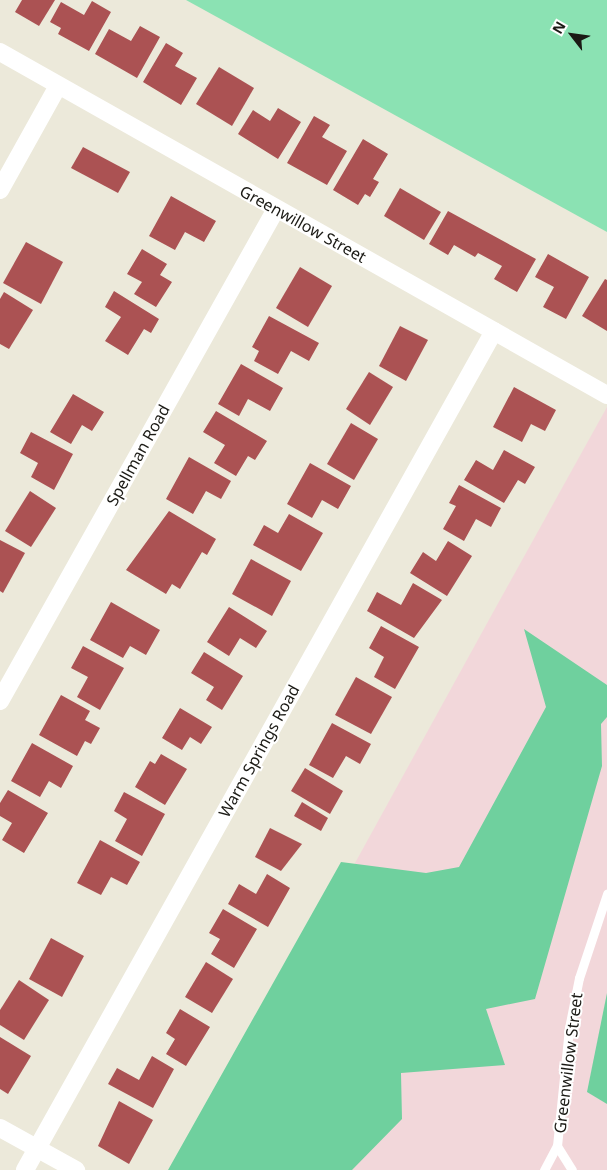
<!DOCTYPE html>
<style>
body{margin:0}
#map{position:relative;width:607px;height:1170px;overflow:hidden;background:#ece9da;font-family:"Noto Sans",sans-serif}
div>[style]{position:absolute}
.education>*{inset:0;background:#f2d7da}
.green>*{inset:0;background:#8be2b3}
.forest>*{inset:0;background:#6fd09e}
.building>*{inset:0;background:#ab5253}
.service>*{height:9px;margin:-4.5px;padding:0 4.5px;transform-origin:4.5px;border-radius:4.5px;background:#fff}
.minor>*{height:18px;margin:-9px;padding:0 9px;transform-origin:9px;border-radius:9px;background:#fff}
span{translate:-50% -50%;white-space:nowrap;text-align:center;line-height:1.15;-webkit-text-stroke:4px #fff;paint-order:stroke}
.street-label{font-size:16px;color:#1b1a15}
.north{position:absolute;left:547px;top:10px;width:50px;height:50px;-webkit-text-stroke:4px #fff;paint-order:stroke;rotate:300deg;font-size:14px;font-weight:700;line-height:20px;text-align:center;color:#1b1a15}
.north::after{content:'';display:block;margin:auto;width:18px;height:22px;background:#1b1a15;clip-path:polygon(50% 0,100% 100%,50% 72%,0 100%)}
</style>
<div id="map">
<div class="education">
<i style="clip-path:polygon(607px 407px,607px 1170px,186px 1170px,496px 607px)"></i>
</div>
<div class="green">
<i style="clip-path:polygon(186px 0,607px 0,607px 232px)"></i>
</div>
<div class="forest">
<i style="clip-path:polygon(524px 629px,607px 685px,607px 717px,601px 724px,602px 766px,535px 999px,486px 1009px,505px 1065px,401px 1073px,402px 1119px,352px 1170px,168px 1170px,341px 862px,426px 873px,459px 867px,546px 707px)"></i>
<i style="clip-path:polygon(607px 993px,607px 1104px,587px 1092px)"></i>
</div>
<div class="building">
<i style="clip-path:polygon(22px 0,55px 0,39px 26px,15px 12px)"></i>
<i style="clip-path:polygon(92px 1px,111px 12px,89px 51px,58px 34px,61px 28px,50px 22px,61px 2px,84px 15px)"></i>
<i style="clip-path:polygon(140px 26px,160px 37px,137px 78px,95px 54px,109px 29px,131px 41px)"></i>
<i style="clip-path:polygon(166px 43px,183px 53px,175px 66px,197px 78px,181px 105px,143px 82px)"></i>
<i style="clip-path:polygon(219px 67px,254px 88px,232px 126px,196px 104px)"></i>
<i style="clip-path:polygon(278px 108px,301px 122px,278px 159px,238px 134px,253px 110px,270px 121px)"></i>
<i style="clip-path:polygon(314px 116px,330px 125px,322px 137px,347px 151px,327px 185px,287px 163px)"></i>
<i style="clip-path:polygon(363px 139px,388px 154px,373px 179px,379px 182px,370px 197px,365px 194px,358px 205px,333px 190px)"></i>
<i style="clip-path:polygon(83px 147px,130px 172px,118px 193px,71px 168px)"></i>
<i style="clip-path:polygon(400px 188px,441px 212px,424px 240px,384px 216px)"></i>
<i style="clip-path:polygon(171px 196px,216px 221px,204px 242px,185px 232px,175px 250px,149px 236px)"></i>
<i style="clip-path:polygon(448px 211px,536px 259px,517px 292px,494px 279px,502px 266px,478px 253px,475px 257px,454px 245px,448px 255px,429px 244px)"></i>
<i style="clip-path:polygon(26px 242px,63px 262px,41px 304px,3px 283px)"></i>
<i style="clip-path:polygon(142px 249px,167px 264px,160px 275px,172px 282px,156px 307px,134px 294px,142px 282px,127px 274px)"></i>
<i style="clip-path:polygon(548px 254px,589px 277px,566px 319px,543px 307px,554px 287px,535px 277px)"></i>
<i style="clip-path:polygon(300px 267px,332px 286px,308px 327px,276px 308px)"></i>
<i style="clip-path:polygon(605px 279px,607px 280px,607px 331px,582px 316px)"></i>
<i style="clip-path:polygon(114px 291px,159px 319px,151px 333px,144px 329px,128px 355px,105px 341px,121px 317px,105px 307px)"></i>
<i style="clip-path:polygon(4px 292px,33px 310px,9px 349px,0 344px,0 299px)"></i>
<i style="clip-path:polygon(269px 316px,319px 343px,309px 361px,291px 351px,278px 374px,254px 361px,259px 351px,252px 347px)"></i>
<i style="clip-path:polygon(400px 326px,428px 340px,406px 381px,379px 366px)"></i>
<i style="clip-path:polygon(241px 364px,283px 388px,270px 411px,248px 399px,239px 416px,218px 404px)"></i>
<i style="clip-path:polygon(369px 372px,393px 387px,370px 425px,346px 409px)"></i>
<i style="clip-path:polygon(514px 387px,556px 410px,545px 431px,531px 424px,522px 442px,493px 427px)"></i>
<i style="clip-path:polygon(73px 394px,104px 412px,92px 431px,82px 425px,71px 444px,50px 432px)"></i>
<i style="clip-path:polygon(216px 411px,267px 441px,255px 460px,248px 456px,236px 476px,214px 463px,225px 445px,203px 432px)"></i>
<i style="clip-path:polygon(351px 423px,378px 439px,354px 480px,327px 464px)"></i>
<i style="clip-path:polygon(31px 432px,73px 454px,54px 490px,31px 477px,38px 463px,20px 453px)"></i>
<i style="clip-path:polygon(504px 450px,535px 467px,525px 484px,518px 480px,504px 503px,464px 480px,476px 460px,493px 470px)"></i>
<i style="clip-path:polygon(189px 457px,231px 481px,221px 499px,206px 491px,193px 514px,166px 499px)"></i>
<i style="clip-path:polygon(310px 463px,351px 486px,338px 509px,322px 500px,312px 518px,287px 504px)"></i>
<i style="clip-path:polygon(459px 485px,501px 508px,491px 527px,476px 519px,464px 541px,443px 529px,456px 506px,449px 503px)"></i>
<i style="clip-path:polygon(30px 491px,56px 508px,31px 547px,5px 531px)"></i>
<i style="clip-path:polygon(169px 511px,216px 539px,207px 555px,202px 552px,180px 589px,172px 584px,166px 594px,126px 570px)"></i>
<i style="clip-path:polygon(289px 514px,323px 533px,301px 571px,253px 545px,264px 525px,278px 533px)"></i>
<i style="clip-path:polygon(0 540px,25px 553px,3px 593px,0 591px)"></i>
<i style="clip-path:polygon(448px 541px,472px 556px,447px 596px,410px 573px,423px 552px,436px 561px)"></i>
<i style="clip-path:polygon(251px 559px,291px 581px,272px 616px,232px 594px)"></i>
<i style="clip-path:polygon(413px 583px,442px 600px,414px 638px,367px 611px,377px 592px,401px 605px)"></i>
<i style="clip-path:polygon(111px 602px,160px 630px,146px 655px,130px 646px,123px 658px,90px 640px)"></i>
<i style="clip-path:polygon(229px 607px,267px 631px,256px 648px,240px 638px,229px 656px,207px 642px)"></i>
<i style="clip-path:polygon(381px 626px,419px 647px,395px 689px,374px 677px,384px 657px,369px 648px)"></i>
<i style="clip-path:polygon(83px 646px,124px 668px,100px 710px,77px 697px,88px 677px,71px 668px)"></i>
<i style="clip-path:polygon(204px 652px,243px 676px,222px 710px,206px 700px,214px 687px,191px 673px)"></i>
<i style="clip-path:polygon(356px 677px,392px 697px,371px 734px,335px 715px)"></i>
<i style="clip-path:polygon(61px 695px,90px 711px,85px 720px,100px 728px,91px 744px,85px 741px,77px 756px,39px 735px)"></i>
<i style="clip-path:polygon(180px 708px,212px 727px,201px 744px,190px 737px,182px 750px,162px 738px)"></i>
<i style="clip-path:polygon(332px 723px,371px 744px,360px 764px,346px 756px,333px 778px,309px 765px)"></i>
<i style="clip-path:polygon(32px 743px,73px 766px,61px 788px,49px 781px,40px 797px,11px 781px)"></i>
<i style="clip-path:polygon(161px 754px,187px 769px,165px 805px,135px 787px,150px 761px,155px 764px)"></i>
<i style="clip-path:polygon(305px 768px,343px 791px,330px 814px,291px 791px)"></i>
<i style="clip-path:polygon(8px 790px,48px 813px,24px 853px,2px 840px,12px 823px,0 816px,0 803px)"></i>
<i style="clip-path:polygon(124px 792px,165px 814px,142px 856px,115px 841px,127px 819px,114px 811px)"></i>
<i style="clip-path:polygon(302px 802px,328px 818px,321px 831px,294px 816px)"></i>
<i style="clip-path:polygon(270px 828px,302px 844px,281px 871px,255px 857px)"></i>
<i style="clip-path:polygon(100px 840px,140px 862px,127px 885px,111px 877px,101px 895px,77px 883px)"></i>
<i style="clip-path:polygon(267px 874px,290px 888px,268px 927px,228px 904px,239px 884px,256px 894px)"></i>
<i style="clip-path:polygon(223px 909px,257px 929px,234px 968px,211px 954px,220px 939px,209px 933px)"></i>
<i style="clip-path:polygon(51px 938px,84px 956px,62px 997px,29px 979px)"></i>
<i style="clip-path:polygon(206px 962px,233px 979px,212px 1013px,185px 997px)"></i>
<i style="clip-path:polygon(19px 980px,49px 1000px,24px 1040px,0 1025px,0 1010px)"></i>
<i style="clip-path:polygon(180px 1009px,210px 1027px,186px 1066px,166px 1054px,175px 1039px,166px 1033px)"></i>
<i style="clip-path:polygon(0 1037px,31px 1056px,8px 1094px,0 1089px)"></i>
<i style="clip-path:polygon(152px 1056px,174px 1069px,153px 1108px,108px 1084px,117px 1068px,139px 1080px)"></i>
<i style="clip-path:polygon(119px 1101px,153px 1120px,129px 1164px,98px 1146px)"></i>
</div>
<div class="service">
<i style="left:557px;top:1146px;width:28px;rotate:58deg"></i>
<i style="left:544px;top:1170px;width:27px;rotate:-62deg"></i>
<i style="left:557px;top:1146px;width:119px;rotate:-84.2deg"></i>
<i style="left:569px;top:1028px;width:51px;rotate:-78.7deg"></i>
<i style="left:579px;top:978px;width:89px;rotate:-71.6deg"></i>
</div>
<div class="minor">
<i style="left:0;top:52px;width:697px;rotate:29.47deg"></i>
<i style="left:0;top:190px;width:119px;rotate:-60.9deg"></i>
<i style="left:0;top:701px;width:564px;rotate:-60.71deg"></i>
<i style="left:0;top:1128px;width:87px;rotate:28.9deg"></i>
<i style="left:25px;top:1170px;width:961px;rotate:-60.79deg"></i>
</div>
<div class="street-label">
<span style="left:303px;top:224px;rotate:29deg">Greenwillow Street</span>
<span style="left:138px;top:455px;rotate:-61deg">Spellman Road</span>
<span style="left:259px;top:751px;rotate:-61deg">Warm Springs Road</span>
<span style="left:568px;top:1063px;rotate:-83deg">Greenwillow Street</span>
</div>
<div class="north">N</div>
</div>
